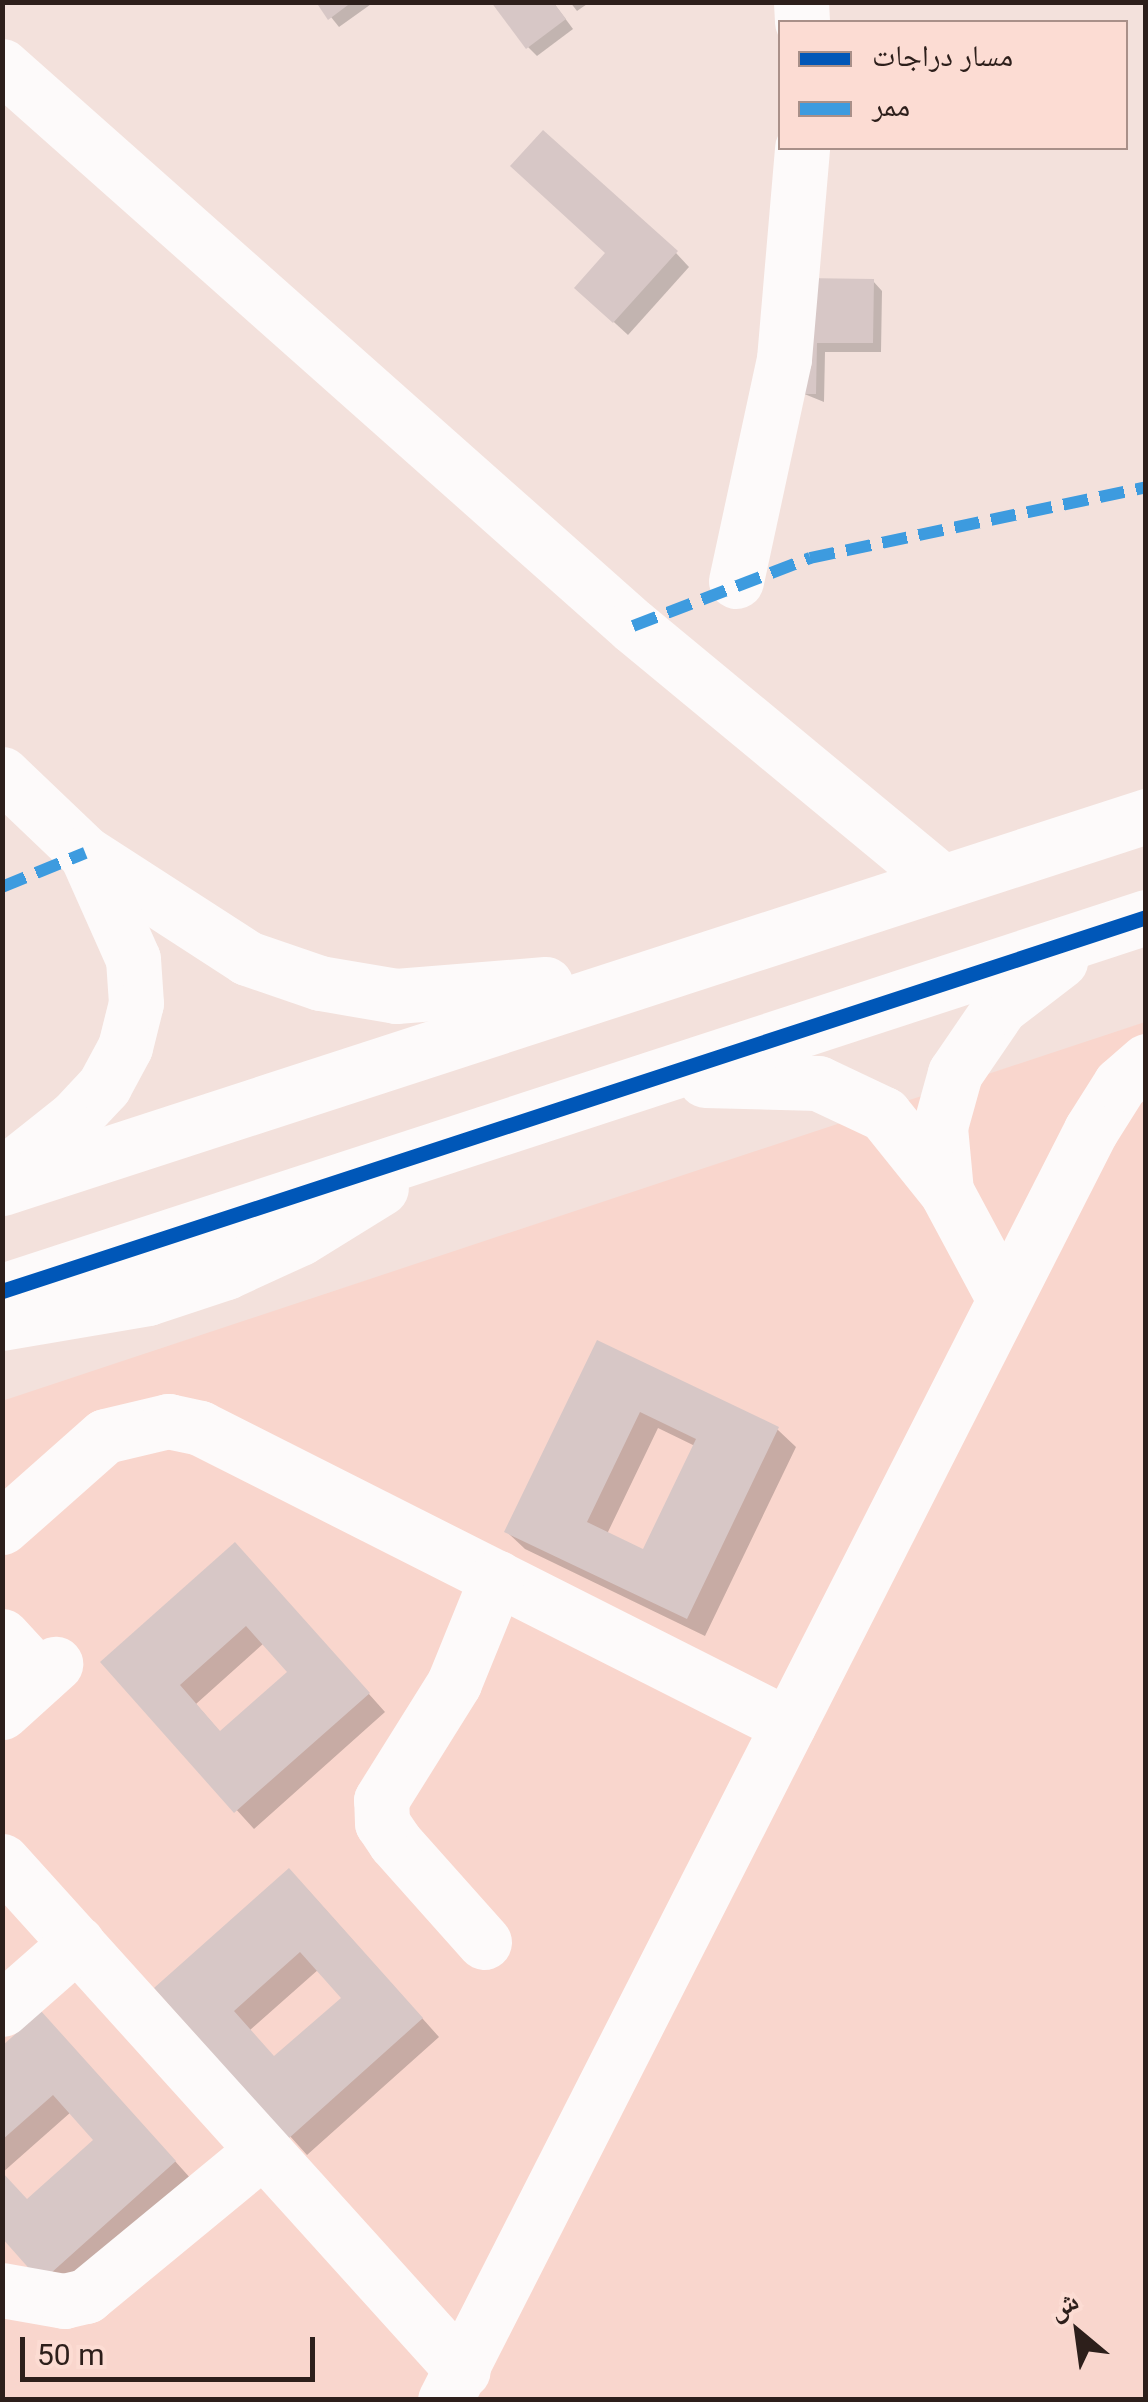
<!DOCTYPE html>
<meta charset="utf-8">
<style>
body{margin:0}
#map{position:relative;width:1148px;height:2402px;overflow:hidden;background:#f3e1dc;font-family:Roboto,"Noto Naskh Arabic",sans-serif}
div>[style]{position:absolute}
.built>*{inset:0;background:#f9d6cd}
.shadow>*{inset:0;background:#0003}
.building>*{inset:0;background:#d7c7c6}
.minor>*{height:55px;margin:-27.5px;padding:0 27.5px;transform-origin:27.5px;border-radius:27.5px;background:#fdfafa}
.quiet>*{height:12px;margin-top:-6px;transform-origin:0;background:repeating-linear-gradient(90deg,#3d9bdf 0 25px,transparent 0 37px)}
.cycleway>*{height:15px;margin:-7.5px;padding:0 7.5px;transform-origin:7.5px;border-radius:7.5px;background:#0057b8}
span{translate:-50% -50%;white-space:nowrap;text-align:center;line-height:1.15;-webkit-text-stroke:9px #fcdcd3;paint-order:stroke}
.frame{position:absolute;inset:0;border:5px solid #2d1f1b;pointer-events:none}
.legend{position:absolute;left:778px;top:20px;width:350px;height:130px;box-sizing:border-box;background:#fcdcd3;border:2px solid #a99089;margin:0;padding:12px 18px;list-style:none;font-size:30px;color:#2d1f1b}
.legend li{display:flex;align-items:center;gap:20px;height:50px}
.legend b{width:50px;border:2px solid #a99089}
.north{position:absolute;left:1028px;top:2282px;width:100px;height:100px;-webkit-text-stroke:8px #fcdcd3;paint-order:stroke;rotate:331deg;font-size:28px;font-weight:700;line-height:40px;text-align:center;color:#2d1f1b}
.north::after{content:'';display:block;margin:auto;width:35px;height:45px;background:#2d1f1b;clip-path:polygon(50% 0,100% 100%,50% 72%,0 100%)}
.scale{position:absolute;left:20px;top:2337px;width:295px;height:45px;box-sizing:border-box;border:5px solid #2d1f1b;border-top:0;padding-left:12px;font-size:30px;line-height:35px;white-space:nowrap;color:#2d1f1b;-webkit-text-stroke:8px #fcdcd3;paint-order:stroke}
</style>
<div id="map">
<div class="built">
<i style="clip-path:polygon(1145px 1022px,1145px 2399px,3px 2399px,2px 1401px)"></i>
</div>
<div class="shadow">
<i style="clip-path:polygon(319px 2px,374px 2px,339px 27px)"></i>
<i style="clip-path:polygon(553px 2px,573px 29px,537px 56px,528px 47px)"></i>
<i style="clip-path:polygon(570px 2px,590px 2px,577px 11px)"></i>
<i style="clip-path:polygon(676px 253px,689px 267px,628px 335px,591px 301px,608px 254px)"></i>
<i style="clip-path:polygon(803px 281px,873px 281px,882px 291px,881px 352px,825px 352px,824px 402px,802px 393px)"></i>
<i style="clip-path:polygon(evenodd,598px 1343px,778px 1430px,796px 1447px,705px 1636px,525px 1549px,507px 1532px,598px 1343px,658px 1428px,695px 1446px,644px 1552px,607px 1534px,658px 1428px)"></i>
<i style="clip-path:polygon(evenodd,252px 1563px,385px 1712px,254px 1829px,103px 1663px,252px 1563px,264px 1643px,291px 1672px,221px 1733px,196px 1704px,264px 1643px)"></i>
<i style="clip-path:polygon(evenodd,307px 1889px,439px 2037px,307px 2155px,157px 1988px,307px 1889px,319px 1969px,344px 1998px,275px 2059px,250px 2030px,319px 1969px)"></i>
<i style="clip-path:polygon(59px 2032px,192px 2180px,60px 2298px,28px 2202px,97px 2140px,71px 2112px,2px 2173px,2px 2049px)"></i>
</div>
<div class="building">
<i style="clip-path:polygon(316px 2px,352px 2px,328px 20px)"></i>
<i style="clip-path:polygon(491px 2px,553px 2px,566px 19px,526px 49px)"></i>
<i style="clip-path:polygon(543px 130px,678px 251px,613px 323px,574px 288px,605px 253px,510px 166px)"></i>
<i style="clip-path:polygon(801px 278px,874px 279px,873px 343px,817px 343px,816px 394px,800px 394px)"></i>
<i style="clip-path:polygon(evenodd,597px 1340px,779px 1427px,687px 1619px,504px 1532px,597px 1340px,640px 1412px,696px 1439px,643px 1549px,587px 1522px,640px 1412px)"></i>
<i style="clip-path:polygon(evenodd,235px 1542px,370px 1693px,234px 1813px,100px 1662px,235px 1542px,246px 1626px,287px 1672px,220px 1731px,180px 1685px,246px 1626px)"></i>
<i style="clip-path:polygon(evenodd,289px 1868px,423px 2018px,288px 2139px,154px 1988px,289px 1868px,300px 1952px,341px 1998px,274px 2056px,234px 2011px,300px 1952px)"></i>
<i style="clip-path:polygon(41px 2011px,176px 2161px,41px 2282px,2px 2238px,2px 2172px,27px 2199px,93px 2140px,53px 2095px,2px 2140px,2px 2046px)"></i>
</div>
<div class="minor">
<i style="left:801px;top:2px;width:20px;rotate:87deg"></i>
<i style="left:2px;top:66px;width:844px;rotate:41.59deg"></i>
<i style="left:633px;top:626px;width:401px;rotate:39.6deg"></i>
<i style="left:736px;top:581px;width:227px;rotate:-77.8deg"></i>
<i style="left:784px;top:359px;width:212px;rotate:-85.1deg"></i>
<i style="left:2px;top:774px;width:115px;rotate:43.6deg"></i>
<i style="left:85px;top:853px;width:193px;rotate:32.9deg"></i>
<i style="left:247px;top:958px;width:77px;rotate:18.9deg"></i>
<i style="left:320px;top:983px;width:77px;rotate:9.7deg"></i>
<i style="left:396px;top:996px;width:150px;rotate:-4.6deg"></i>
<i style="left:705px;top:1080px;width:113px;rotate:1.5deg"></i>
<i style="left:818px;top:1083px;width:73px;rotate:25.2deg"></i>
<i style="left:884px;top:1114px;width:99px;rotate:51.2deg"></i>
<i style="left:946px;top:1191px;width:123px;rotate:61.8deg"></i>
<i style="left:2px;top:1175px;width:92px;rotate:-38.4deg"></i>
<i style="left:74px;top:1118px;width:44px;rotate:-46.8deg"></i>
<i style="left:104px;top:1086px;width:44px;rotate:-61.7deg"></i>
<i style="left:125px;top:1047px;width:45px;rotate:-76deg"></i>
<i style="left:136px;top:1003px;width:44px;rotate:-93.9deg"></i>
<i style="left:133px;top:959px;width:108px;rotate:-114deg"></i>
<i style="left:2px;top:1188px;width:1203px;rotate:-18.01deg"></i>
<i style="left:946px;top:1191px;width:64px;rotate:-95.4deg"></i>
<i style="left:940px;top:1127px;width:56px;rotate:-74.5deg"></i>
<i style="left:955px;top:1073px;width:80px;rotate:-55.7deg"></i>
<i style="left:1000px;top:1007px;width:76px;rotate:-37.5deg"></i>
<i style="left:2px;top:1291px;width:1204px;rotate:-18.1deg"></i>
<i style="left:2px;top:1323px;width:148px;rotate:-9.7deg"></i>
<i style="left:148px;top:1298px;width:82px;rotate:-18.4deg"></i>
<i style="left:226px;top:1272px;width:81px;rotate:-24.7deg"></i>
<i style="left:300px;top:1238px;width:95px;rotate:-31.7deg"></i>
<i style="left:2px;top:1527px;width:137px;rotate:-41.5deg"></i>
<i style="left:105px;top:1436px;width:65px;rotate:-13.4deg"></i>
<i style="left:168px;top:1421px;width:33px;rotate:12deg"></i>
<i style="left:200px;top:1428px;width:659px;rotate:26.8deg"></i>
<i style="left:2px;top:1636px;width:56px;rotate:47.2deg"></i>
<i style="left:2px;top:1712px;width:72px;rotate:-42.2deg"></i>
<i style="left:2px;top:1861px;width:687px;rotate:47.89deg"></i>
<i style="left:484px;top:1942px;width:134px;rotate:-131.7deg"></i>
<i style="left:395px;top:1842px;width:23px;rotate:-124deg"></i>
<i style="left:382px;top:1823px;width:23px;rotate:-92deg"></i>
<i style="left:381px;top:1800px;width:138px;rotate:-58deg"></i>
<i style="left:454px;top:1683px;width:114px;rotate:-67.9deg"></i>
<i style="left:2px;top:2009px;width:100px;rotate:-41.3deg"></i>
<i style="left:2px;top:2290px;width:63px;rotate:10.1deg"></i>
<i style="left:64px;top:2301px;width:23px;rotate:-13deg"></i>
<i style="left:86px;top:2296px;width:228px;rotate:-39.5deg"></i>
<i style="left:445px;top:2400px;width:1425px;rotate:-63.04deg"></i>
<i style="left:1091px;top:1130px;width:54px;rotate:-57.8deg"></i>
<i style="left:1120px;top:1084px;width:35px;rotate:-41deg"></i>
</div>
<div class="quiet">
<i style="left:633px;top:626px;width:190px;rotate:-21deg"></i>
<i style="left:810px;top:558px;width:343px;rotate:-11.9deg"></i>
<i style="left:2px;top:887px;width:90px;rotate:-22.3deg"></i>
</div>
<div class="cycleway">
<i style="left:2px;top:1291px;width:1204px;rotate:-18.1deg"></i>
</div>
<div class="frame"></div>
<ul class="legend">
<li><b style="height:12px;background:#0057b8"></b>مسار دراجات</li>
<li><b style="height:12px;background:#3d9bdf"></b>ممر</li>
</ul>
<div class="north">ش</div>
<div class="scale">50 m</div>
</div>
